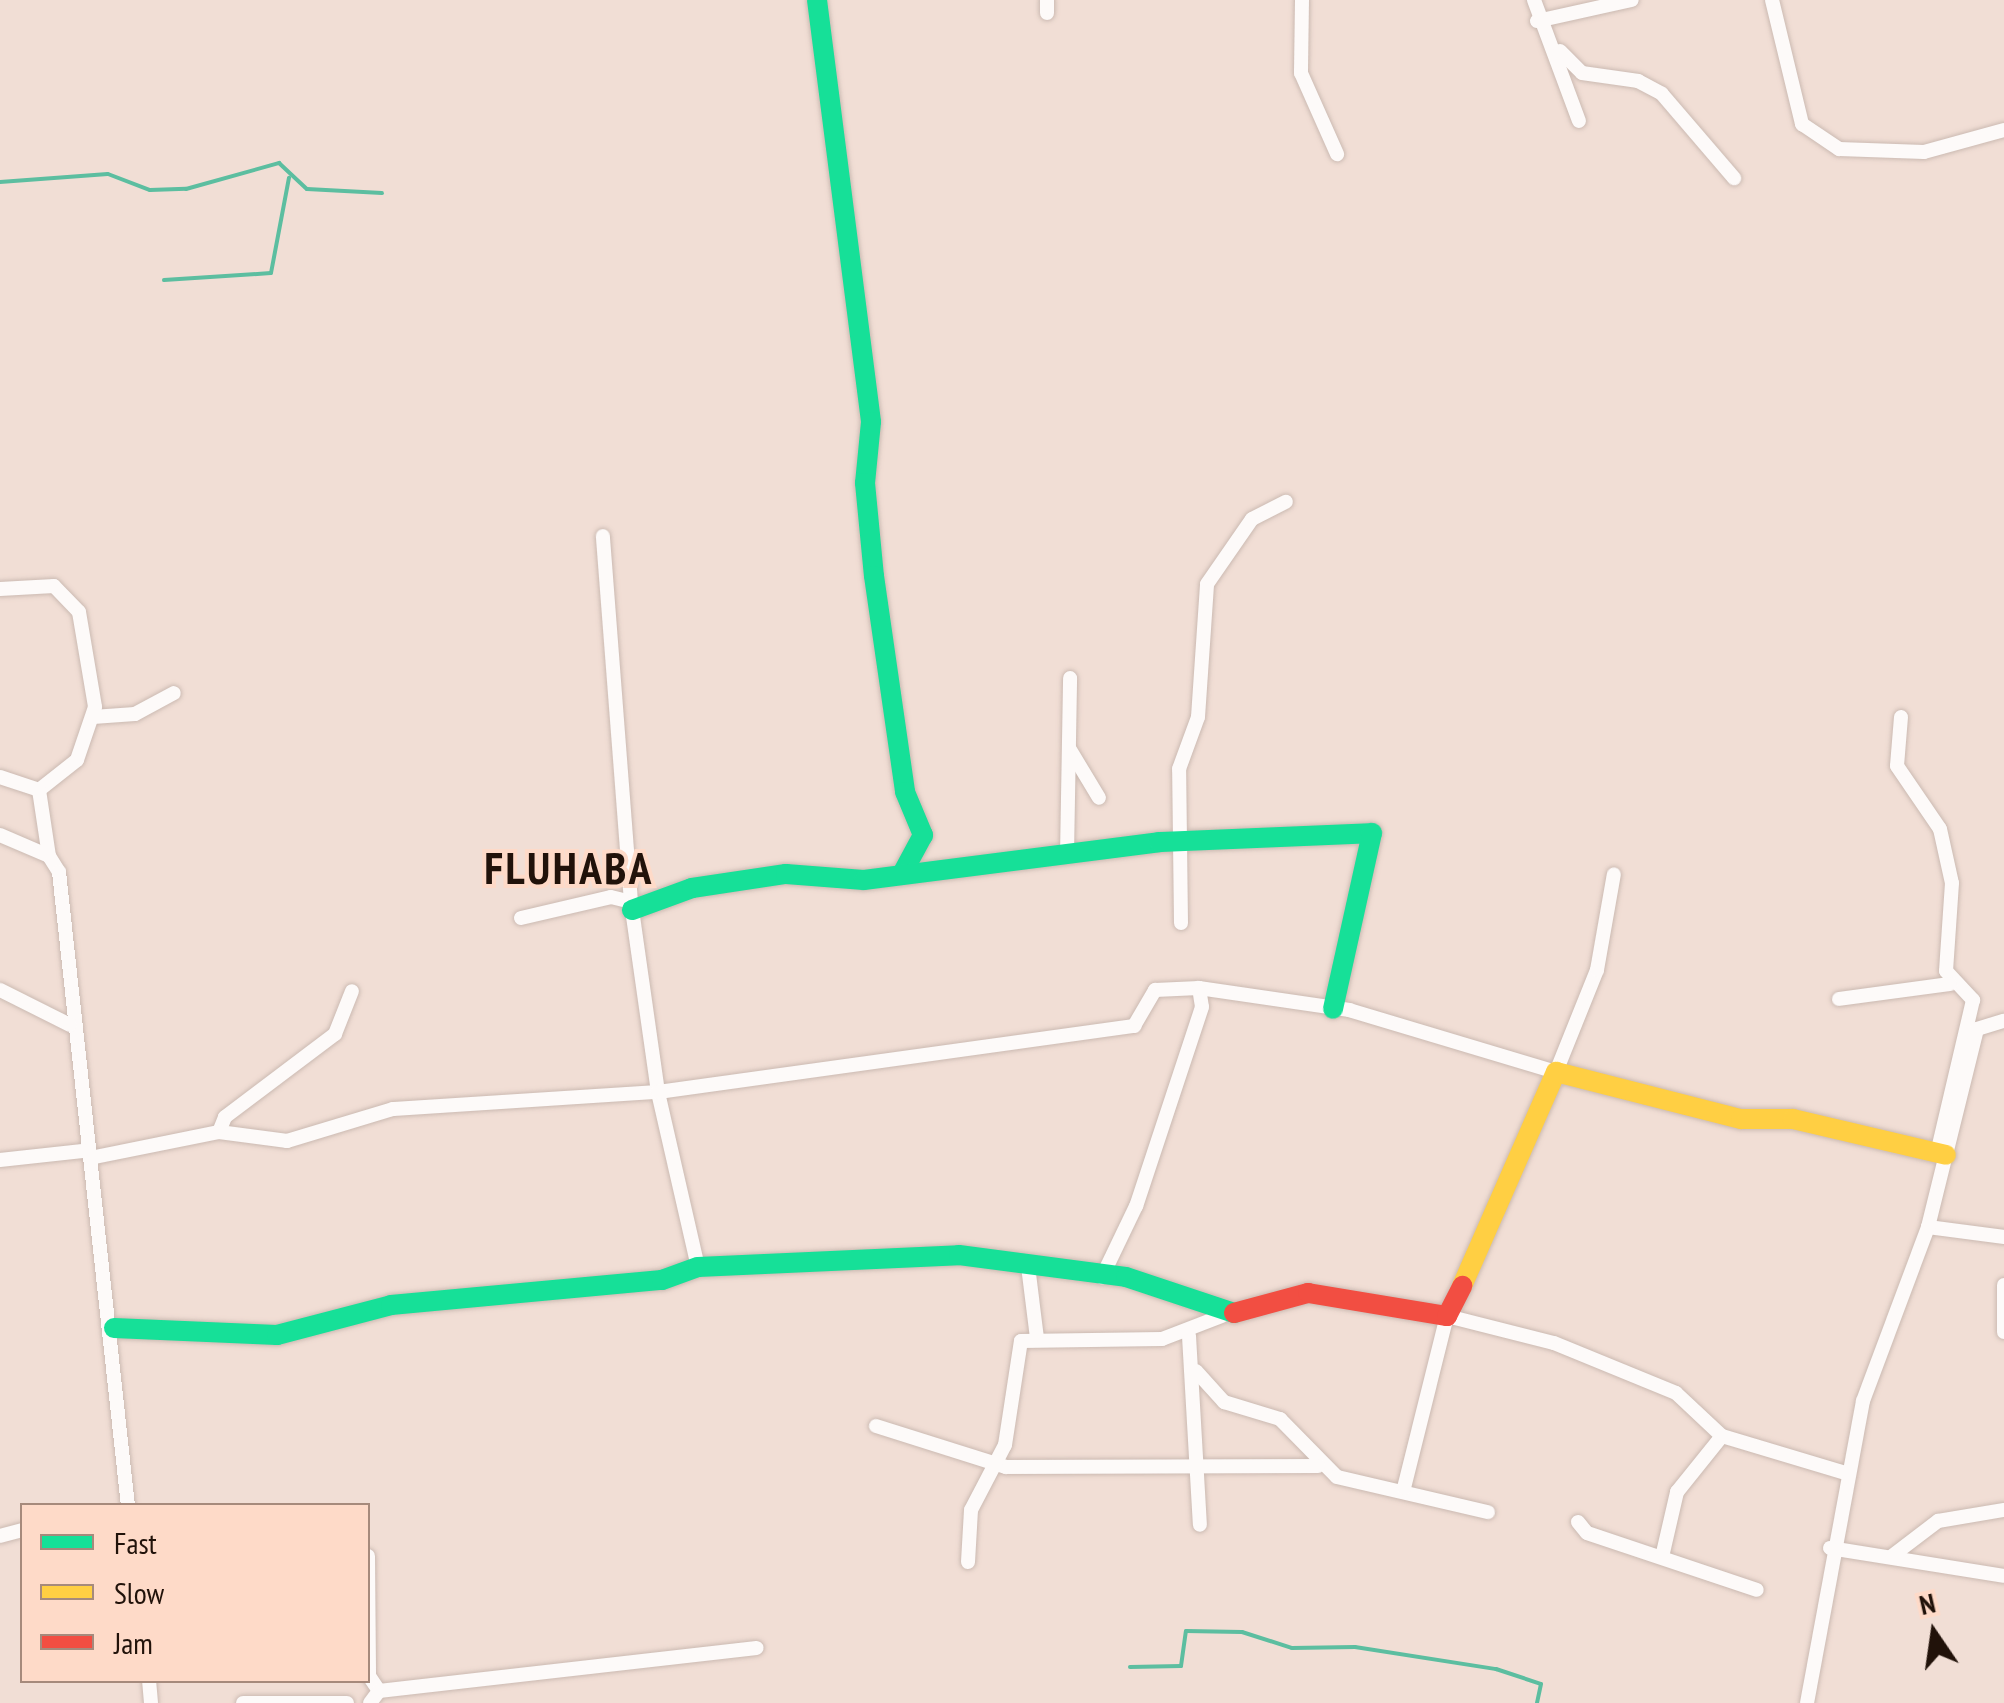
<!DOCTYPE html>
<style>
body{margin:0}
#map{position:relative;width:2004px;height:1703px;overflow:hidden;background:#f1ded5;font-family:"PT Sans Narrow",sans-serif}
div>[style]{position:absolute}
.stream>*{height:4px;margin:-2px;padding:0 2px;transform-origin:2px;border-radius:2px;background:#5cbea0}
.roads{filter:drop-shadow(0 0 2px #cbbab2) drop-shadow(0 0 2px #cbbab2)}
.street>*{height:14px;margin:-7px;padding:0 7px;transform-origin:7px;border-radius:7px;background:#fdfaf9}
.fast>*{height:20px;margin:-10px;padding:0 10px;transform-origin:10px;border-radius:10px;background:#16e098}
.slow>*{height:20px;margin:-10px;padding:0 10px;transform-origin:10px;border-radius:10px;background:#ffcf43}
.jam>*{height:20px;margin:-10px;padding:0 10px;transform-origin:10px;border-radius:10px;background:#f24e42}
span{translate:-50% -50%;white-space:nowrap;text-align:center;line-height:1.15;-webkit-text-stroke:8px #fedac8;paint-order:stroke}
.district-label{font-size:45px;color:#21120a;font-weight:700;letter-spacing:2.5px}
.legend{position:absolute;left:20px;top:1503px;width:350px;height:180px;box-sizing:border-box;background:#fedac8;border:2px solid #a68a7c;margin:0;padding:12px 18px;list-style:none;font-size:30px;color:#21120a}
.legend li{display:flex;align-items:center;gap:20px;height:50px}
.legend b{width:50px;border:2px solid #a68a7c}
.north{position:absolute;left:1884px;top:1583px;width:100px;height:100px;-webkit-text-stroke:8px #fedac8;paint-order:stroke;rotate:347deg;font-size:28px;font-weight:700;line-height:40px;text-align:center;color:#21120a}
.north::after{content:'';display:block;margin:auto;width:35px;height:45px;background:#21120a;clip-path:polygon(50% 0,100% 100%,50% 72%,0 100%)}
</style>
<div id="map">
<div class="stream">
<i style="left:0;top:182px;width:108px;rotate:-4.2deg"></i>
<i style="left:108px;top:174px;width:45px;rotate:20.9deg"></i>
<i style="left:150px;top:190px;width:36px;rotate:-2deg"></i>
<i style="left:186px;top:189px;width:97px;rotate:-15.6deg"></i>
<i style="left:279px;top:163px;width:38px;rotate:43deg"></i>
<i style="left:307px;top:189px;width:75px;rotate:3.1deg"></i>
<i style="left:164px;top:280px;width:107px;rotate:-3.7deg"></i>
<i style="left:271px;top:273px;width:97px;rotate:-79.3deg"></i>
<i style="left:1130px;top:1667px;width:51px;rotate:-1.1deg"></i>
<i style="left:1181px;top:1666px;width:35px;rotate:-82deg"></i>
<i style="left:1186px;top:1631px;width:56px;rotate:1deg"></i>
<i style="left:1242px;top:1632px;width:52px;rotate:17.7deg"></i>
<i style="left:1292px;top:1648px;width:63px;rotate:-0.9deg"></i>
<i style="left:1355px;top:1647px;width:143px;rotate:8.9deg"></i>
<i style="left:1496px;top:1669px;width:47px;rotate:18.4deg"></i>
<i style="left:1541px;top:1684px;width:19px;rotate:102deg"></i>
</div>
<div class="roads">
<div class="street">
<i style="left:1302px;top:0;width:73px;rotate:90.8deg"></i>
<i style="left:1301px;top:73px;width:89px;rotate:66deg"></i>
<i style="left:1534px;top:0;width:129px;rotate:69.6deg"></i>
<i style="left:1772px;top:0;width:128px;rotate:76.4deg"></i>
<i style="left:1802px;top:124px;width:45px;rotate:34deg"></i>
<i style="left:1839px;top:149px;width:85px;rotate:2deg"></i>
<i style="left:1924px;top:152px;width:83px;rotate:-15.4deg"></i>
<i style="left:1047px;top:13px;width:13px;rotate:-90deg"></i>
<i style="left:1537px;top:21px;width:97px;rotate:-12.5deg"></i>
<i style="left:1560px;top:51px;width:31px;rotate:45deg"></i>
<i style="left:1582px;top:73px;width:57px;rotate:8.1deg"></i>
<i style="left:1638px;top:81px;width:27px;rotate:28deg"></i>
<i style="left:1662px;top:94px;width:111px;rotate:49.4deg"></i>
<i style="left:0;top:589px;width:54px;rotate:-3.2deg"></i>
<i style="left:54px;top:586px;width:36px;rotate:46deg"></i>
<i style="left:79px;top:612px;width:96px;rotate:80.4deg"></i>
<i style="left:95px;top:707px;width:56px;rotate:108.8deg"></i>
<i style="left:77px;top:760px;width:48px;rotate:141.7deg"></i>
<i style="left:39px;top:790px;width:67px;rotate:81.4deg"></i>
<i style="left:93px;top:717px;width:42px;rotate:-4.1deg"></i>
<i style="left:135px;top:714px;width:44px;rotate:-28.3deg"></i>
<i style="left:1901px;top:717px;width:49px;rotate:94.7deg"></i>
<i style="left:1897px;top:766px;width:76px;rotate:55.7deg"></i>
<i style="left:1940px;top:829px;width:55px;rotate:77.5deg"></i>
<i style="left:1952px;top:883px;width:88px;rotate:93.9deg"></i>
<i style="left:1946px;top:971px;width:40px;rotate:47deg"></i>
<i style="left:1973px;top:1000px;width:157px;rotate:103.2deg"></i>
<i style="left:1069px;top:748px;width:58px;rotate:59deg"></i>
<i style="left:0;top:777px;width:41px;rotate:18.4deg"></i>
<i style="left:0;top:835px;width:53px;rotate:23.2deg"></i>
<i style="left:49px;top:856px;width:19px;rotate:58deg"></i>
<i style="left:59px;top:872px;width:638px;rotate:83.79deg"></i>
<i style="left:1067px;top:855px;width:177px;rotate:-89deg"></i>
<i style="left:521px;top:918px;width:92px;rotate:-13.1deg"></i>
<i style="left:611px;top:897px;width:21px;rotate:14deg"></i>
<i style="left:1181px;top:923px;width:154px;rotate:-90.7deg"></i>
<i style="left:1179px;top:769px;width:55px;rotate:-69.9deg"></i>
<i style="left:1198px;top:717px;width:133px;rotate:-86.1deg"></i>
<i style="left:1207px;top:584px;width:79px;rotate:-55.3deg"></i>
<i style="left:1252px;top:519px;width:38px;rotate:-27deg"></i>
<i style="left:1199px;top:988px;width:152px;rotate:8.3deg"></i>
<i style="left:1349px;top:1010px;width:216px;rotate:16.7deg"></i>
<i style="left:1556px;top:1072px;width:110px;rotate:-68.1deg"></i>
<i style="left:1597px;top:970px;width:97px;rotate:-80deg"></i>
<i style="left:0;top:990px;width:78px;rotate:26.6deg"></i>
<i style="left:1839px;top:999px;width:112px;rotate:-7.7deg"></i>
<i style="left:219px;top:1132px;width:16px;rotate:-68deg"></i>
<i style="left:225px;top:1117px;width:138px;rotate:-37deg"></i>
<i style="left:335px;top:1034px;width:46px;rotate:-68.4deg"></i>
<i style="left:90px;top:1158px;width:132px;rotate:-11.4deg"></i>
<i style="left:219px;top:1132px;width:69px;rotate:7.5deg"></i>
<i style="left:287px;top:1141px;width:111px;rotate:-16.8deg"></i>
<i style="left:393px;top:1109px;width:266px;rotate:-3.7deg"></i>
<i style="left:658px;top:1092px;width:192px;rotate:-98.1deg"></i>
<i style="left:631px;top:902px;width:367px;rotate:-94.4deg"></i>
<i style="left:0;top:1160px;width:83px;rotate:-6.2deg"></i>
<i style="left:1928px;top:1227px;width:77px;rotate:7.5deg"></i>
<i style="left:1028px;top:1266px;width:73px;rotate:82.9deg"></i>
<i style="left:698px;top:1267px;width:180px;rotate:-102.9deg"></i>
<i style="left:658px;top:1092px;width:481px;rotate:-7.9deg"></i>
<i style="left:1134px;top:1026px;width:42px;rotate:-59.7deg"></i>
<i style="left:1155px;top:990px;width:44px;rotate:-2.6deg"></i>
<i style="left:1199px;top:988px;width:19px;rotate:81deg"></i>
<i style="left:1202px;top:1007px;width:210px;rotate:108.3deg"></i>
<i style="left:1136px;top:1206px;width:79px;rotate:115.6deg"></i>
<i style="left:2004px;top:1285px;width:47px;rotate:90deg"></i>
<i style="left:1189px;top:1336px;width:189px;rotate:86.7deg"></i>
<i style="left:1196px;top:1371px;width:42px;rotate:47.9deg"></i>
<i style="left:1224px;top:1402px;width:59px;rotate:16.9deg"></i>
<i style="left:1280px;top:1419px;width:81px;rotate:45.5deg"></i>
<i style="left:1337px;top:1477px;width:155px;rotate:13.1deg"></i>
<i style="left:876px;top:1426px;width:136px;rotate:17.5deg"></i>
<i style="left:1006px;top:1467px;width:312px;rotate:-0.2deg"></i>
<i style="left:1404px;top:1488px;width:177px;rotate:-76deg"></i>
<i style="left:1447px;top:1316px;width:110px;rotate:14.2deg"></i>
<i style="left:1554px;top:1343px;width:132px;rotate:22.3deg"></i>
<i style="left:1676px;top:1393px;width:63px;rotate:43.1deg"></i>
<i style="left:1722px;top:1436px;width:128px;rotate:16.7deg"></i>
<i style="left:1578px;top:1522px;width:14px;rotate:51deg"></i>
<i style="left:1587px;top:1533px;width:179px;rotate:18.5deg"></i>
<i style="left:0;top:1536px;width:23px;rotate:-15deg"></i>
<i style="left:1830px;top:1548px;width:176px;rotate:9.1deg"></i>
<i style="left:368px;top:1556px;width:120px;rotate:89.5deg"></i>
<i style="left:369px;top:1676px;width:18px;rotate:56deg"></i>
<i style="left:1892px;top:1556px;width:58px;rotate:-37.3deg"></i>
<i style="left:1938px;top:1521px;width:67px;rotate:-9.5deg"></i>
<i style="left:1662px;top:1557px;width:67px;rotate:-77deg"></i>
<i style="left:1677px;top:1492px;width:72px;rotate:-51.2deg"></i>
<i style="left:968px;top:1562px;width:52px;rotate:-86.7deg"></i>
<i style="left:971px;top:1510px;width:73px;rotate:-62.4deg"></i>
<i style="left:1005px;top:1445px;width:105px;rotate:-81.3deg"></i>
<i style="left:1021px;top:1341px;width:141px;rotate:-0.8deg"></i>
<i style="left:1162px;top:1339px;width:64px;rotate:-21deg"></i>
<i style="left:149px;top:1680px;width:23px;rotate:85deg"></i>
<i style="left:379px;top:1691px;width:380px;rotate:-6.5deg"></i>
<i style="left:243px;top:1703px;width:104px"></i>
<i style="left:370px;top:1703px;width:15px;rotate:-53deg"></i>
<i style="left:1807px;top:1703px;width:307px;rotate:-79.5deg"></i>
<i style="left:1863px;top:1401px;width:186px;rotate:-69.5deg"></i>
<i style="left:1928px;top:1227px;width:204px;rotate:-76.1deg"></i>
<i style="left:1977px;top:1029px;width:28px;rotate:-17deg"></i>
</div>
<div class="fast">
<i style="left:817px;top:0;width:425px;rotate:82.7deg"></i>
<i style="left:871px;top:422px;width:61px;rotate:95.6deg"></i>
<i style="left:865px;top:483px;width:93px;rotate:84.5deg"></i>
<i style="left:874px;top:576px;width:218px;rotate:81.8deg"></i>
<i style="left:905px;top:792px;width:47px;rotate:67.3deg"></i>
<i style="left:923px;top:835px;width:44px;rotate:118.3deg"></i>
<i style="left:632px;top:910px;width:64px;rotate:-20.1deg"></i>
<i style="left:692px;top:888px;width:95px;rotate:-8.5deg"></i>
<i style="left:786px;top:874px;width:78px;rotate:4.4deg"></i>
<i style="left:864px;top:880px;width:297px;rotate:-7.3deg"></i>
<i style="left:1159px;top:842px;width:213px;rotate:-2.4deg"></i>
<i style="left:1372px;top:833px;width:180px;rotate:102.5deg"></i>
<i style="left:114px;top:1328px;width:163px;rotate:2.5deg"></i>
<i style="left:277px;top:1335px;width:118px;rotate:-14.7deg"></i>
<i style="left:391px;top:1305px;width:272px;rotate:-5.3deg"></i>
<i style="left:662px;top:1280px;width:38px;rotate:-20deg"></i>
<i style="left:698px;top:1267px;width:261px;rotate:-2.6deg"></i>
<i style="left:959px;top:1255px;width:168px;rotate:7.5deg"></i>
<i style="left:1126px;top:1277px;width:114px;rotate:18.4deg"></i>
</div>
<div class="slow">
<i style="left:1462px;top:1286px;width:234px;rotate:-66.3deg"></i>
<i style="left:1556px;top:1072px;width:191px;rotate:14.3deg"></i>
<i style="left:1741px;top:1119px;width:52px"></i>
<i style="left:1793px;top:1119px;width:157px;rotate:13.2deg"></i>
</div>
<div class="jam">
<i style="left:1234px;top:1313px;width:77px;rotate:-15.1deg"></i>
<i style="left:1308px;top:1293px;width:141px;rotate:9.4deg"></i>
<i style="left:1447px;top:1316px;width:34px;rotate:-63deg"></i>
</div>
</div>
<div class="district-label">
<span style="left:569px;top:868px">FLUHABA</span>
</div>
<ul class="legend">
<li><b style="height:12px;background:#16e098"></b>Fast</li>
<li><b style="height:12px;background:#ffcf43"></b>Slow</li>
<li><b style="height:12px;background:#f24e42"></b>Jam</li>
</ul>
<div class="north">N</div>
</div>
